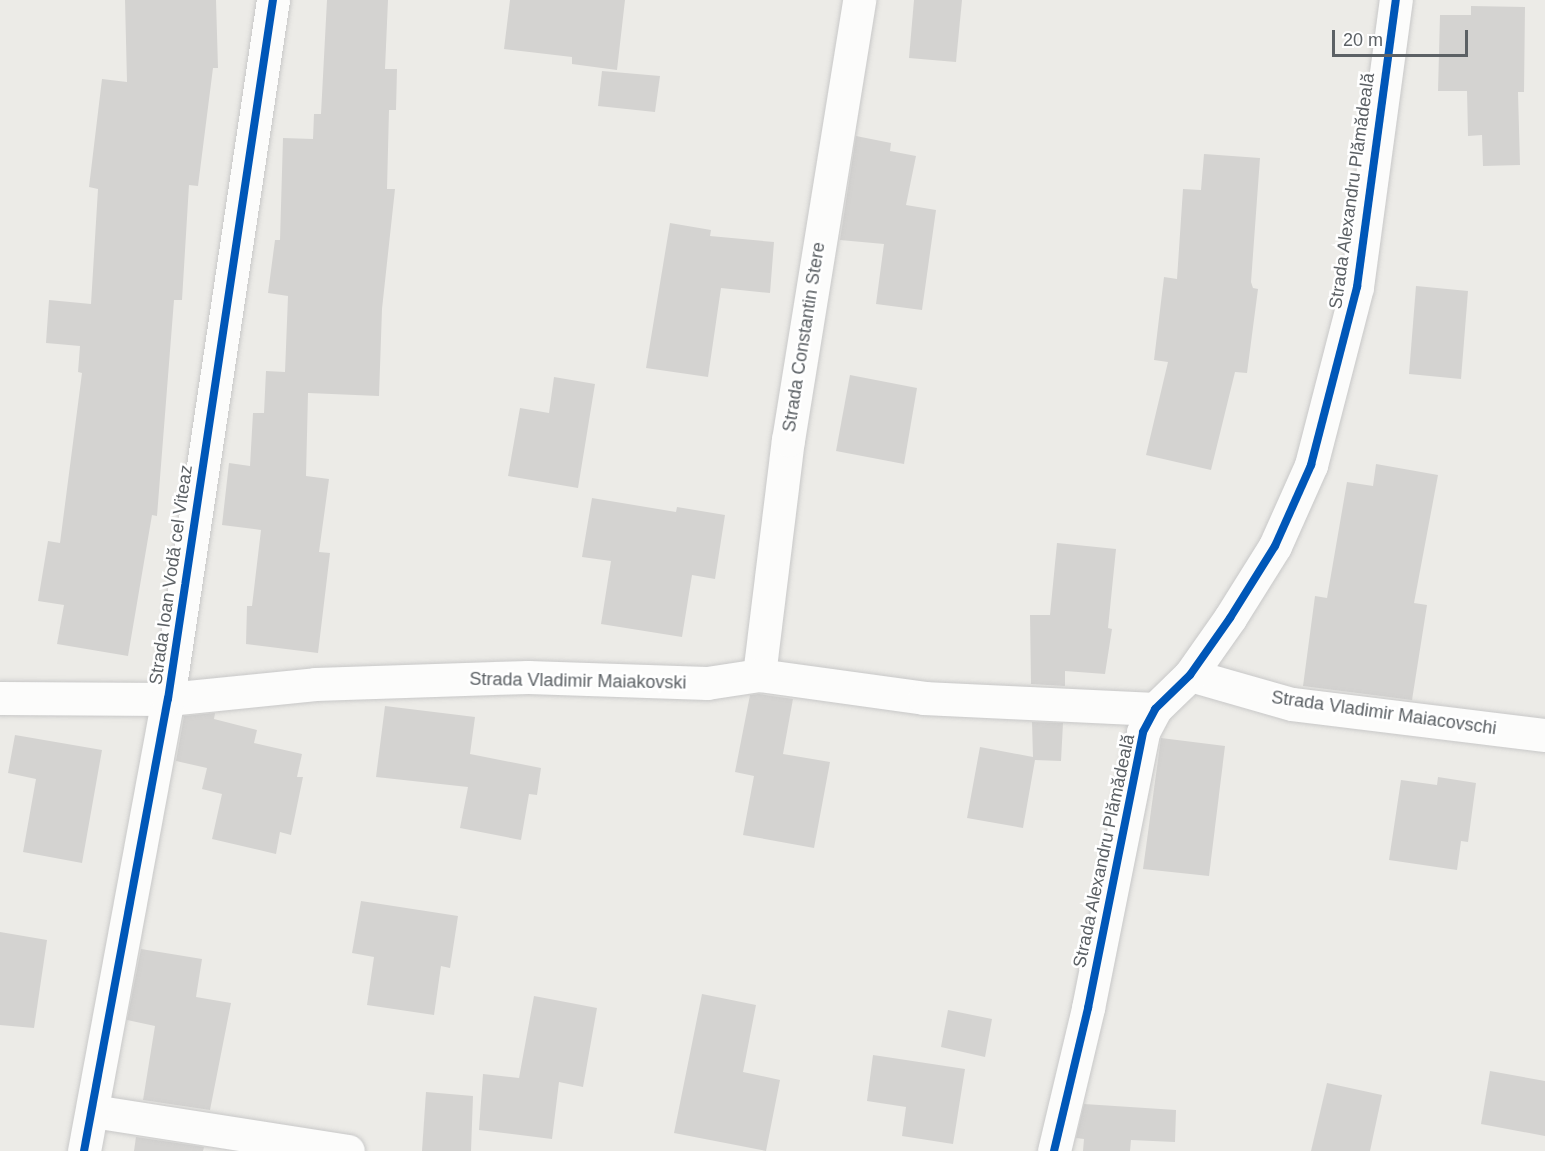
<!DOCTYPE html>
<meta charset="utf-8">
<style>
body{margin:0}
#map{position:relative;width:1545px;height:1151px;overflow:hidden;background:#ecebe7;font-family:Arial,sans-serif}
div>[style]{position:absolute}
.building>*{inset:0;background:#d4d3d1}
.roads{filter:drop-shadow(0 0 2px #c8c8c8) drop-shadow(0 0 2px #c8c8c8)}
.minor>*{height:33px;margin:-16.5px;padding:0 16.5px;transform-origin:16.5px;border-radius:16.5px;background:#fcfcfb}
.cycleway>*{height:8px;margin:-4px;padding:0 4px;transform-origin:4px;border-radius:4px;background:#0057b8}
span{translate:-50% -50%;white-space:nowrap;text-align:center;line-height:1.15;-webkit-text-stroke:5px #fff;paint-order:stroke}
.street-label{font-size:18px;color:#5c6165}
.scale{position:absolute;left:1332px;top:30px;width:136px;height:27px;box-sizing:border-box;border:3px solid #5c6165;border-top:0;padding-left:8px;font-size:18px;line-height:21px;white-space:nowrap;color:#5c6165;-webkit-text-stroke:4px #fff;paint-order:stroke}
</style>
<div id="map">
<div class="building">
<i style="clip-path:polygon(125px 0,216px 0,218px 68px,213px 68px,198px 186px,189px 185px,182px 300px,174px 300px,157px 516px,152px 515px,128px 656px,57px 644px,64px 605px,38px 601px,48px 541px,60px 543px,82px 373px,78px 372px,80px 346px,46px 343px,49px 300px,91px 304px,98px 189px,89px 187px,102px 79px,127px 82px)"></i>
<i style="clip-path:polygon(327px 0,388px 0,385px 69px,397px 69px,396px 110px,389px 110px,387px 189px,395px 189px,382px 309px,379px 396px,308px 393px,306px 476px,329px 479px,319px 552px,330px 553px,318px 653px,246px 644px,247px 606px,252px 606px,261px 530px,222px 525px,229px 463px,250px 466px,253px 413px,264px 413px,266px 371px,285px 372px,288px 296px,268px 293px,275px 240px,280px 240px,283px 138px,313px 139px,314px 114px,321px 114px)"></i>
<i style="clip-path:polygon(510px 0,625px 0,617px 70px,572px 64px,572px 57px,504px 49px)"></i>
<i style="clip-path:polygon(914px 0,962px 0,956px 62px,909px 58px)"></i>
<i style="clip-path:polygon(1471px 6px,1525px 7px,1524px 92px,1518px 92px,1520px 165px,1483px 166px,1482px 135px,1468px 136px,1467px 91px,1438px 91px,1440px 15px,1471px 15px)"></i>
<i style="clip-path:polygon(602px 71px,660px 76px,655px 112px,598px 106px)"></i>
<i style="clip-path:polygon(856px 136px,891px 143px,890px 151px,916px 156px,906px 205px,936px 210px,922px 310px,876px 304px,884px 244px,840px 240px)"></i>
<i style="clip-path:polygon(1204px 154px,1260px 158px,1251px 282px,1253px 288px,1258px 289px,1247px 373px,1235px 372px,1211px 470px,1146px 455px,1168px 362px,1154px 360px,1164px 277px,1177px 279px,1183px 189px,1201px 190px)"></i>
<i style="clip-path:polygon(670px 223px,711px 230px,710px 236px,774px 242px,770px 293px,721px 288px,708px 377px,646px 368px)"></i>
<i style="clip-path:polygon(1416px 286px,1468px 291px,1461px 379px,1409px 374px)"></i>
<i style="clip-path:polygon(850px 375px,917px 388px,904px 464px,836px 451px)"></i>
<i style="clip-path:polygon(554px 377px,595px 384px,578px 488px,508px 476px,520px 408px,549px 413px)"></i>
<i style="clip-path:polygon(1376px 464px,1438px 475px,1414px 603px,1427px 605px,1412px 700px,1303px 686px,1315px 596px,1327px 598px,1347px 482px,1373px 486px)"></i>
<i style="clip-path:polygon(592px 498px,676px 512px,677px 507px,725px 515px,715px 579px,692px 575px,682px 637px,601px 624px,611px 561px,582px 557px)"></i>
<i style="clip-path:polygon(1057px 543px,1116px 549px,1108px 628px,1112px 629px,1105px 674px,1065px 671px,1065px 686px,1031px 684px,1030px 615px,1050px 615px)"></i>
<i style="clip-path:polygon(759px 694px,793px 699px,783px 754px,830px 762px,814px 848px,743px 835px,754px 776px,735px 772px,750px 695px)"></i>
<i style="clip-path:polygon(385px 706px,475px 717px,470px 754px,541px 768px,537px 795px,529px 794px,521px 840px,460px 828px,468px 787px,376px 777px)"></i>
<i style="clip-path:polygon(215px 713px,214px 719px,257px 730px,254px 743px,302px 754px,297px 777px,303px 777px,291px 835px,280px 832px,276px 854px,212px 839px,222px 794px,202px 789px,207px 768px,176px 761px,184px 716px)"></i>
<i style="clip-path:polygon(1032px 722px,1063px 723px,1061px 761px,1035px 760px,1023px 828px,967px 818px,980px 747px,1033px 757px)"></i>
<i style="clip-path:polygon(15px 735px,102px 750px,82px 863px,23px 852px,36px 779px,8px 773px)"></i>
<i style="clip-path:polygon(1161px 738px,1225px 746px,1209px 876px,1143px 869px)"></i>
<i style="clip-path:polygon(1438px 777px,1476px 783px,1468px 842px,1461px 841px,1457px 870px,1389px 860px,1401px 780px,1437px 785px)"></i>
<i style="clip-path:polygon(361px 901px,458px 916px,450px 968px,441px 966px,434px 1015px,367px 1005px,374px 957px,352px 953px)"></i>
<i style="clip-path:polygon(0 932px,47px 940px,34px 1028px,0 1025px)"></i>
<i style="clip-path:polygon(141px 949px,202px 959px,196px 997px,231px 1003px,210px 1110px,143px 1100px,155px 1026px,127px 1020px)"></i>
<i style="clip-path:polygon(702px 994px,756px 1005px,743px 1072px,780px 1080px,766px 1151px,674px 1133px)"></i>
<i style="clip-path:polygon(534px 996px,597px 1008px,583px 1087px,559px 1082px,552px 1139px,479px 1130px,483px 1074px,519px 1078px)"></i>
<i style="clip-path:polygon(948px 1010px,992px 1019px,985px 1057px,941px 1047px)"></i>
<i style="clip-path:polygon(873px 1055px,965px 1069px,953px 1144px,902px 1136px,906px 1107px,867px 1101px)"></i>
<i style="clip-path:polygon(1490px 1071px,1545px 1081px,1545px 1136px,1481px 1124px)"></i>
<i style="clip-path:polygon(1327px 1083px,1382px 1095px,1370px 1151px,1311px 1151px)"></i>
<i style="clip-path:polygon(426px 1092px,473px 1096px,471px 1151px,422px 1151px)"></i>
<i style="clip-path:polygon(1084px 1104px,1176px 1110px,1175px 1142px,1131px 1140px,1130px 1151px,1083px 1151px,1084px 1139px,1076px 1138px)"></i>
<i style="clip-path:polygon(136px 1137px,204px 1147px,203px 1151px,134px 1151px)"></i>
</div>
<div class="roads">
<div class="minor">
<i style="left:759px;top:675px;width:237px;rotate:-83deg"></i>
<i style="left:788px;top:440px;width:446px;rotate:-80.8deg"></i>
<i style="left:1190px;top:675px;width:106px;rotate:15.9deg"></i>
<i style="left:1292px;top:704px;width:255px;rotate:7deg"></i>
<i style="left:0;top:698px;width:168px;rotate:0.3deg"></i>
<i style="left:168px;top:699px;width:148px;rotate:-5.8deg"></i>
<i style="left:315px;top:684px;width:213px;rotate:-1.9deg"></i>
<i style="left:528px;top:677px;width:179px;rotate:1.9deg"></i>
<i style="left:707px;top:683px;width:53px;rotate:-8.7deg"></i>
<i style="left:759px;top:675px;width:167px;rotate:7.9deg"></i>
<i style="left:924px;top:698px;width:231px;rotate:2.7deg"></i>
<i style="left:93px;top:1111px;width:258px;rotate:8.9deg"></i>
<i style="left:84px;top:1151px;width:460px;rotate:-79.5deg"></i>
<i style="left:168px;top:699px;width:707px;rotate:-81.46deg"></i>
<i style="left:1054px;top:1151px;width:147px;rotate:-76.6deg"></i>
<i style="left:1088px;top:1008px;width:281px;rotate:-78.7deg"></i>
<i style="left:1143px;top:732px;width:26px;rotate:-62deg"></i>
<i style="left:1155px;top:709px;width:49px;rotate:-44.2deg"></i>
<i style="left:1190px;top:675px;width:70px;rotate:-54.9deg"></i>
<i style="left:1230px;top:618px;width:85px;rotate:-58deg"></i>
<i style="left:1275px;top:546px;width:89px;rotate:-66deg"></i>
<i style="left:1311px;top:465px;width:184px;rotate:-75.5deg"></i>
<i style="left:1357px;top:287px;width:290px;rotate:-82.3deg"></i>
</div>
</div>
<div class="cycleway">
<i style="left:84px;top:1151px;width:460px;rotate:-79.5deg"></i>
<i style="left:168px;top:699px;width:707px;rotate:-81.46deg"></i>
<i style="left:1054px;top:1151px;width:147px;rotate:-76.6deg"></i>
<i style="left:1088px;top:1008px;width:281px;rotate:-78.7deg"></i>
<i style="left:1143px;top:732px;width:26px;rotate:-62deg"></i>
<i style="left:1155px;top:709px;width:49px;rotate:-44.2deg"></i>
<i style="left:1190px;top:675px;width:70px;rotate:-54.9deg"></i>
<i style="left:1230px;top:618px;width:85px;rotate:-58deg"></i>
<i style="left:1275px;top:546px;width:89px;rotate:-66deg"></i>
<i style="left:1311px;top:465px;width:184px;rotate:-75.5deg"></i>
<i style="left:1357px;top:287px;width:290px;rotate:-82.3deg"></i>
</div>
<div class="street-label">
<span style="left:1352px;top:191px;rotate:-82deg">Strada Alexandru Plămădeală</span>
<span style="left:804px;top:337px;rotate:-81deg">Strada Constantin Stere</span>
<span style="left:171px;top:575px;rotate:-82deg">Strada Ioan Vodă cel Viteaz</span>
<span style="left:578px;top:681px;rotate:1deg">Strada Vladimir Maiakovski</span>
<span style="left:1384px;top:713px;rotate:8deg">Strada Vladimir Maiacovschi</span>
<span style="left:1104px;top:851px;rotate:-78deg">Strada Alexandru Plămădeală</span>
</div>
<div class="scale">20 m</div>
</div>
